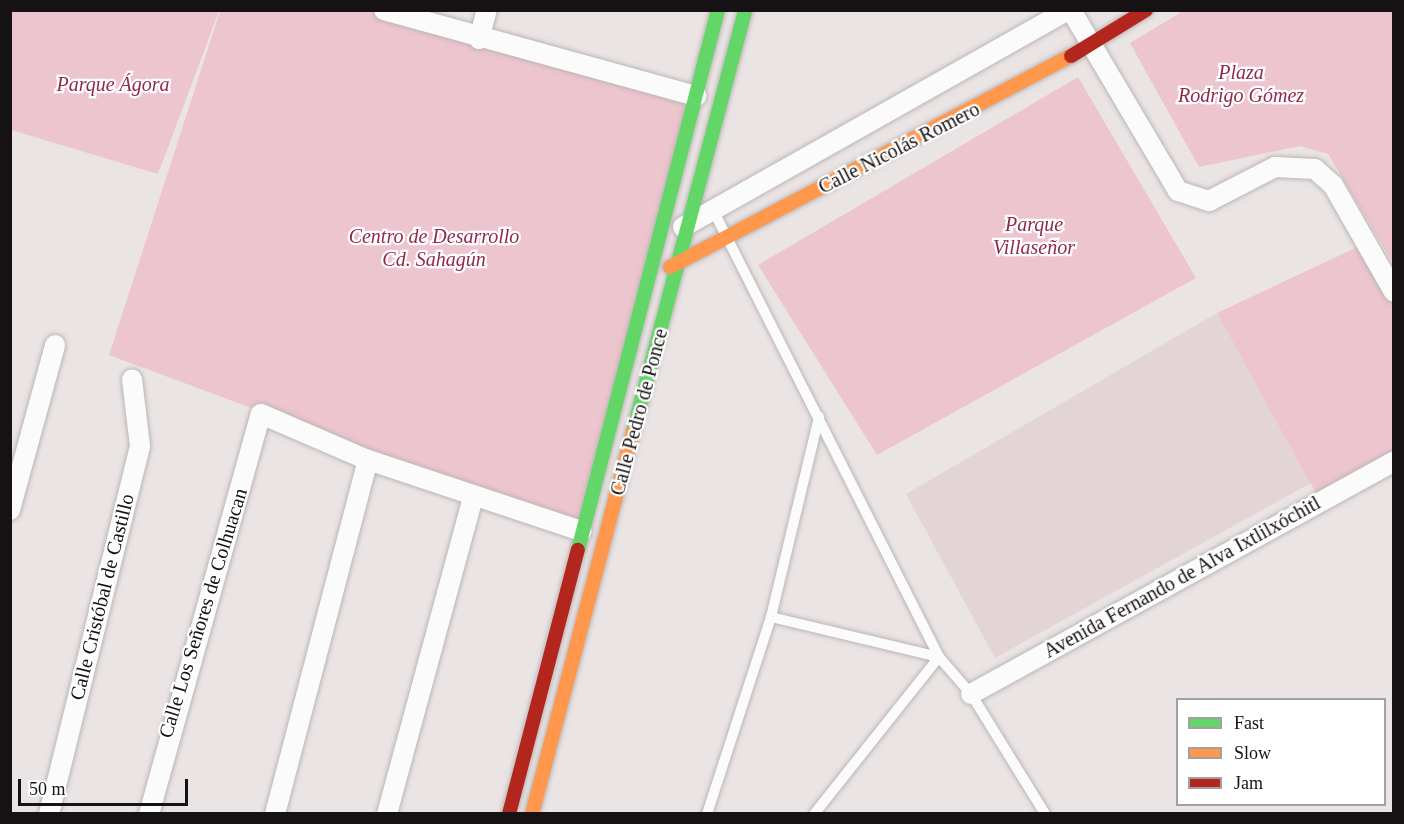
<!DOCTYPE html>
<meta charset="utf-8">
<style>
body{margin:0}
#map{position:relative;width:1404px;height:824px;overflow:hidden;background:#ebe4e5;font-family:"Times New Roman",serif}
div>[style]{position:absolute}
.built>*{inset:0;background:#e2d4d7}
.green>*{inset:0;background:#edc5ce}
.roads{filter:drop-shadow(0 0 2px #bbb6b6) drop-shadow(0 0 2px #bbb6b6)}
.lane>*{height:10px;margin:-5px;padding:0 5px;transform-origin:5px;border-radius:5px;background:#fcfbfb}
.street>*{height:20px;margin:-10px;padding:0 10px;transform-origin:10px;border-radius:10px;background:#fcfbfb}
.fast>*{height:14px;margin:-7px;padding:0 7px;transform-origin:7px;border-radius:7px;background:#63d668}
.slow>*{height:14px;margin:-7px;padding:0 7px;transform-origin:7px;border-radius:7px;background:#ff974d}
.jam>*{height:14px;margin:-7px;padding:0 7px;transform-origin:7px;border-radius:7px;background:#b3261e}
span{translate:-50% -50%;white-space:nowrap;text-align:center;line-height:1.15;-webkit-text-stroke:4.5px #fff;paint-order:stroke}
.park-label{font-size:20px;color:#91284e;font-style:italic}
.street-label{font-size:20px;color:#161112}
.frame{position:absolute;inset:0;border:12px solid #161112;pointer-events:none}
.legend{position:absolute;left:1176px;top:698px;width:210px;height:108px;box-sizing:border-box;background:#fff;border:2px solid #a2a0a0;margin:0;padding:8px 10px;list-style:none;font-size:18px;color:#161112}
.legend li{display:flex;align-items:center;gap:12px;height:30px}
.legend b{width:30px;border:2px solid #a2a0a0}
.scale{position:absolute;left:18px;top:779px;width:170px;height:27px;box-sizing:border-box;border:3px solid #161112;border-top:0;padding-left:8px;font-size:18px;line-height:21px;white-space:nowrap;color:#161112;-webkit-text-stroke:4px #fff;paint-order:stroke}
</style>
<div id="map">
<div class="built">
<i style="clip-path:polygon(1217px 313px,1311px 483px,995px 658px,906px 494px)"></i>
</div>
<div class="green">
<i style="clip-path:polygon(10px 11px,219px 11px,158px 174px,11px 130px)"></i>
<i style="clip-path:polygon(220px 11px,377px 11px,695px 100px,582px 531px,109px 355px)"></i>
<i style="clip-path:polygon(1183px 11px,1393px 11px,1393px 263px,1328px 154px,1300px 146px,1199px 167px,1130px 43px)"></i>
<i style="clip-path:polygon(1078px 77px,1196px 278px,877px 455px,758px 265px)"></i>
<i style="clip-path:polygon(1366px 243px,1393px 290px,1393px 461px,1320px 501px,1217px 313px)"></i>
</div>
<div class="roads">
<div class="lane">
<i style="left:713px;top:210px;width:501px;rotate:63.18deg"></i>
<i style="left:939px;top:657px;width:49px;rotate:49.1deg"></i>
<i style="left:971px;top:694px;width:141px;rotate:58.3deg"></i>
<i style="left:771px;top:617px;width:173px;rotate:13.4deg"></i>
<i style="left:939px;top:657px;width:201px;rotate:128.5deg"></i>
<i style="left:707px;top:814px;width:207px;rotate:-72deg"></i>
<i style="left:771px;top:617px;width:206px;rotate:-76.5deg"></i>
</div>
<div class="street">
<i style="left:384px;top:10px;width:324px;rotate:15.4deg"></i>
<i style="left:1071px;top:10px;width:210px;rotate:59.4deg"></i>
<i style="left:1178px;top:191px;width:33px;rotate:18deg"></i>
<i style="left:1209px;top:201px;width:74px;rotate:-27.3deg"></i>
<i style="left:1275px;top:167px;width:40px;rotate:2.9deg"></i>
<i style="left:1315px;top:169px;width:24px;rotate:42deg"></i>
<i style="left:1333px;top:185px;width:123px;rotate:60.3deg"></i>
<i style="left:479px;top:39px;width:30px;rotate:-75deg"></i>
<i style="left:683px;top:227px;width:442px;rotate:-29.4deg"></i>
<i style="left:10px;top:510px;width:171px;rotate:-74.7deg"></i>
<i style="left:971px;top:694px;width:483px;rotate:-28.8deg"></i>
<i style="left:49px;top:814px;width:379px;rotate:-76.1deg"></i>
<i style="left:140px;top:446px;width:67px;rotate:-96.8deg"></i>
<i style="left:149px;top:814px;width:415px;rotate:-74.4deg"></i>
<i style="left:261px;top:414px;width:116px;rotate:23.3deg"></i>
<i style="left:368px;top:460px;width:225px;rotate:18.4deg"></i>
<i style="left:275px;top:814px;width:366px;rotate:-75.3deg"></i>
<i style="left:387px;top:814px;width:327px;rotate:-74.8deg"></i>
</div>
<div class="fast">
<i style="left:633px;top:432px;width:437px;rotate:-75.1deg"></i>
<i style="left:578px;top:550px;width:558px;rotate:-75.47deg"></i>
</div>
<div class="slow">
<i style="left:670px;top:267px;width:453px;rotate:-27.8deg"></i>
<i style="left:532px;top:814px;width:395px;rotate:-75.2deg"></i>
</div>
<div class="jam">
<i style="left:1071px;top:56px;width:88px;rotate:-31.5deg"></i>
<i style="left:509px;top:814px;width:273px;rotate:-75.4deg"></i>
</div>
</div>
<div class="park-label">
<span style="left:1241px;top:84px">Plaza<br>Rodrigo Gómez</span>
<span style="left:113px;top:84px">Parque Ágora</span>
<span style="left:1034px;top:236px">Parque<br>Villaseñor</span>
<span style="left:434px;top:248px">Centro de Desarrollo<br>Cd. Sahagún</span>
</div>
<div class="street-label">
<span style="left:899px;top:148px;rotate:-27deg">Calle Nicolás Romero</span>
<span style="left:639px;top:412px;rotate:-75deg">Calle Pedro de Ponce</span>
<span style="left:1182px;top:577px;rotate:-29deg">Avenida Fernando de Alva Ixtlilxóchitl</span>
<span style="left:102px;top:597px;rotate:-76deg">Calle Cristóbal de Castillo</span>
<span style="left:203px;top:613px;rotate:-73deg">Calle Los Señores de Colhuacan</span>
</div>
<div class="frame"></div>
<ul class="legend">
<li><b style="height:8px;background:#63d668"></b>Fast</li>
<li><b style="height:8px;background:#ff974d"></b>Slow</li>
<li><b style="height:8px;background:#b3261e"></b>Jam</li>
</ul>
<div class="scale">50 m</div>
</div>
